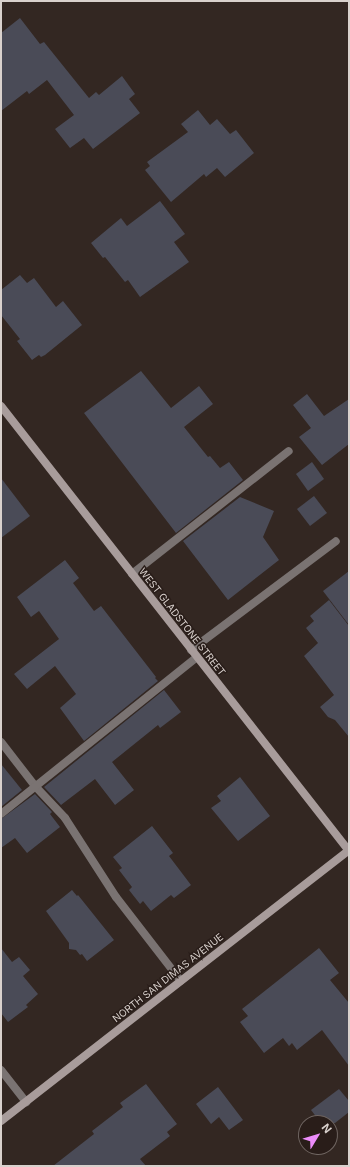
<!DOCTYPE html>
<style>
body{margin:0}
#map{position:relative;width:350px;height:1167px;overflow:hidden;background:#332722;font-family:Inter,sans-serif}
div>[style]{position:absolute}
.building>*{inset:0;background:#4a4b57}
.lane>*{height:8px;margin:-4px;padding:0 4px;transform-origin:4px;border-radius:4px;background:#7a7372}
.street>*{height:8px;margin:-4px;padding:0 4px;transform-origin:4px;border-radius:4px;background:#7a7372}
.secondary>*{height:8px;margin:-4px;padding:0 4px;transform-origin:4px;border-radius:4px;background:#a89c9b}
span{translate:-50% -50%;white-space:nowrap;text-align:center;line-height:1.15;-webkit-text-stroke:3px #291d19;paint-order:stroke}
.street-label{font-size:10px;color:#d9d1cd}
.frame{position:absolute;inset:0;border:2px solid #d9d1cd;pointer-events:none}
.north{position:absolute;left:298px;top:1115px;width:40px;height:40px;box-sizing:border-box;background:#291d19;border:1px solid #6f6561;border-radius:50%;rotate:52deg;font-size:11px;font-weight:700;line-height:16px;text-align:center;color:#d9d1cd}
.north::after{content:'';display:block;margin:auto;width:14px;height:18px;background:#ec8cfa;clip-path:polygon(50% 0,100% 100%,50% 72%,0 100%)}
</style>
<div id="map">
<div class="building">
<i style="clip-path:polygon(20px 18px,40px 44px,44px 42px,89px 98px,96px 92px,99px 95px,122px 76px,135px 94px,129px 99px,140px 113px,93px 149px,84px 138px,70px 148px,55px 129px,74px 115px,47px 80px,29px 94px,27px 91px,1px 111px,1px 33px)"></i>
<i style="clip-path:polygon(198px 110px,210px 125px,217px 119px,230px 134px,236px 130px,254px 153px,225px 177px,217px 168px,206px 177px,204px 174px,171px 202px,145px 170px,150px 166px,147px 162px,188px 132px,181px 124px)"></i>
<i style="clip-path:polygon(160px 201px,185px 234px,174px 242px,189px 262px,140px 297px,128px 280px,125px 282px,105px 257px,103px 258px,91px 243px,121px 218px,127px 226px)"></i>
<i style="clip-path:polygon(20px 275px,27px 283px,34px 278px,56px 307px,63px 301px,82px 325px,45px 355px,41px 357px,39px 355px,32px 360px,17px 341px,20px 339px,1px 315px,1px 290px)"></i>
<i style="clip-path:polygon(141px 371px,171px 408px,199px 386px,213px 404px,184px 427px,208px 457px,210px 456px,220px 468px,229px 462px,243px 480px,176px 533px,84px 413px)"></i>
<i style="clip-path:polygon(307px 394px,324px 416px,349px 399px,349px 444px,322px 465px,299px 437px,311px 428px,293px 405px)"></i>
<i style="clip-path:polygon(312px 462px,324px 479px,308px 491px,296px 474px)"></i>
<i style="clip-path:polygon(1px 478px,30px 516px,1px 538px)"></i>
<i style="clip-path:polygon(314px 496px,327px 513px,310px 526px,297px 509px)"></i>
<i style="clip-path:polygon(240px 497px,274px 511px,263px 537px,279px 560px,228px 600px,183px 541px)"></i>
<i style="clip-path:polygon(65px 560px,79px 578px,73px 583px,94px 611px,101px 606px,156px 677px,155px 678px,158px 681px,84px 741px,60px 708px,76px 694px,55px 666px,27px 689px,14px 674px,59px 639px,39px 611px,31px 617px,17px 597px)"></i>
<i style="clip-path:polygon(349px 571px,349px 625px,323px 591px)"></i>
<i style="clip-path:polygon(329px 600px,349px 626px,349px 737px,335px 720px,328px 717px,320px 707px,334px 695px,304px 656px,318px 643px,306px 628px,314px 621px,310px 616px)"></i>
<i style="clip-path:polygon(164px 690px,181px 712px,160px 728px,158px 725px,112px 762px,134px 790px,115px 805px,95px 779px,61px 805px,44px 787px)"></i>
<i style="clip-path:polygon(1px 764px,22px 790px,1px 807px)"></i>
<i style="clip-path:polygon(240px 777px,270px 816px,238px 841px,211px 808px,221px 801px,217px 796px)"></i>
<i style="clip-path:polygon(35px 794px,52px 812px,50px 814px,60px 827px,27px 853px,15px 838px,1px 848px,1px 819px)"></i>
<i style="clip-path:polygon(152px 826px,173px 853px,169px 856px,191px 885px,174px 898px,171px 895px,151px 911px,143px 901px,140px 904px,129px 890px,132px 887px,119px 870px,122px 868px,113px 857px)"></i>
<i style="clip-path:polygon(72px 890px,77px 896px,78px 895px,114px 940px,87px 961px,82px 954px,80px 955px,76px 950px,69px 949px,69px 943px,46px 911px)"></i>
<i style="clip-path:polygon(1px 948px,12px 962px,19px 957px,30px 970px,23px 976px,38px 994px,26px 1005px,28px 1007px,8px 1022px,1px 1013px)"></i>
<i style="clip-path:polygon(319px 948px,339px 973px,330px 980px,349px 1003px,349px 1066px,322px 1030px,297px 1050px,292px 1043px,289px 1046px,283px 1038px,264px 1053px,240px 1022px,248px 1016px,242px 1009px)"></i>
<i style="clip-path:polygon(146px 1084px,177px 1124px,167px 1132px,170px 1136px,140px 1159px,146px 1166px,53px 1166px,94px 1134px,92px 1131px,123px 1107px,120px 1103px)"></i>
<i style="clip-path:polygon(218px 1087px,243px 1120px,229px 1130px,219px 1117px,211px 1124px,196px 1104px)"></i>
<i style="clip-path:polygon(339px 1089px,349px 1101px,349px 1112px,335px 1123px,321px 1123px,311px 1110px)"></i>
</div>
<div class="lane">
<i style="left:132px;top:574px;width:199px;rotate:-38.1deg"></i>
<i style="left:191px;top:650px;width:181px;rotate:-36.9deg"></i>
<i style="left:1px;top:742px;width:56px;rotate:52.3deg"></i>
<i style="left:35px;top:786px;width:44px;rotate:46.8deg"></i>
<i style="left:65px;top:818px;width:94px;rotate:57.2deg"></i>
<i style="left:116px;top:897px;width:106px;rotate:52.3deg"></i>
<i style="left:1px;top:814px;width:251px;rotate:-38.7deg"></i>
</div>
<div class="street">
<i style="left:1px;top:1070px;width:41px;rotate:52deg"></i>
</div>
<div class="secondary">
<i style="left:1px;top:406px;width:565px;rotate:51.97deg"></i>
<i style="left:1px;top:1121px;width:441px;rotate:-37.9deg"></i>
</div>
<div class="street-label">
<span style="left:182px;top:622px;rotate:52deg">WEST GLADSTONE STREET</span>
<span style="left:168px;top:978px;rotate:-38deg">NORTH SAN DIMAS AVENUE</span>
</div>
<div class="frame"></div>
<div class="north">N</div>
</div>
